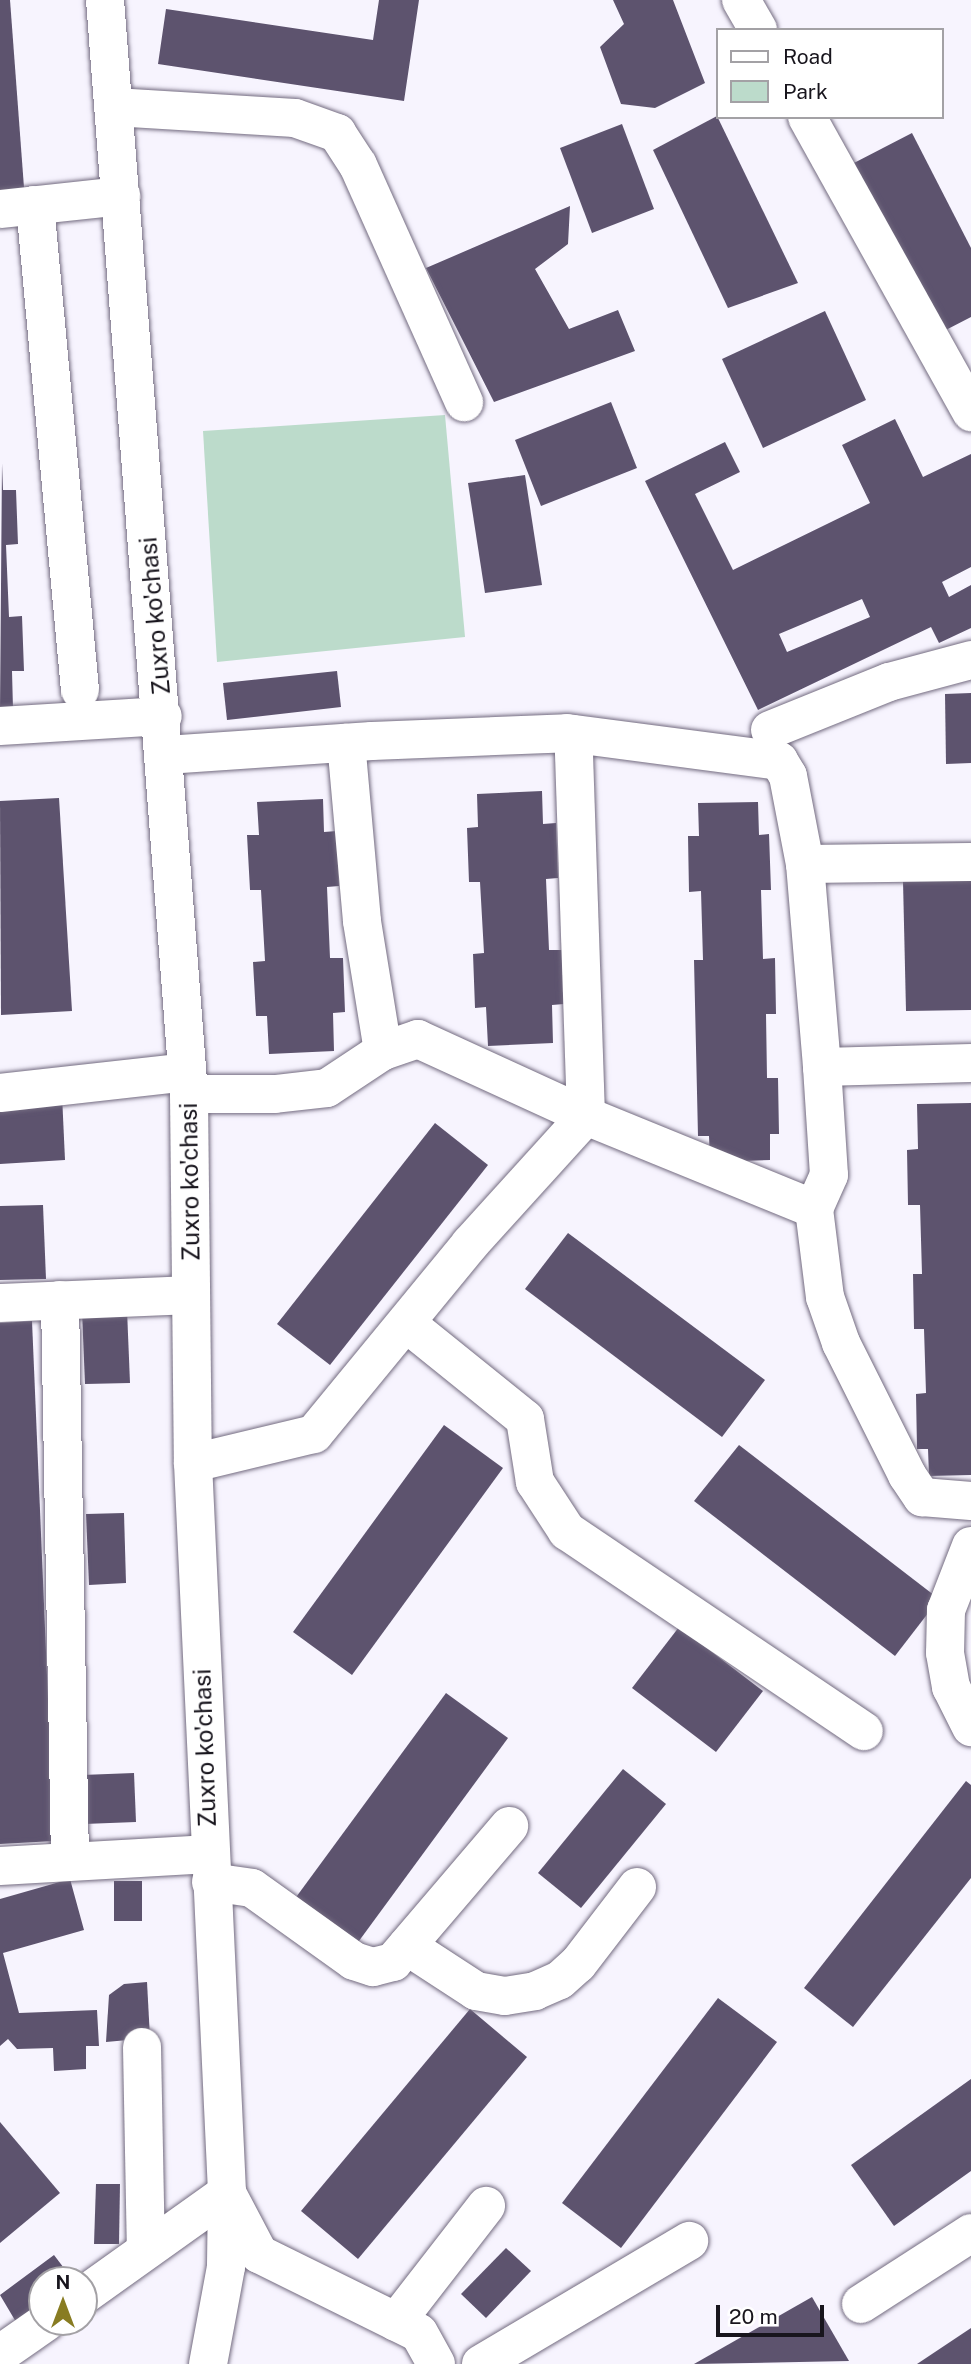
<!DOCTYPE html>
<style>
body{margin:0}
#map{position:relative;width:971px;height:2364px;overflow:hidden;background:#f7f4fe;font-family:"Public Sans",sans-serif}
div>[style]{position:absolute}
.green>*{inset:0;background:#bcdbcb}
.building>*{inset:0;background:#5d536e}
.roads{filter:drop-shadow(0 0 2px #736b80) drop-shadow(0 0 2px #736b80)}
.minor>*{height:38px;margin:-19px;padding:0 19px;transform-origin:19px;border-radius:19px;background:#fff}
span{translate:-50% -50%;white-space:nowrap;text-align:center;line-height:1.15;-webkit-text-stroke:7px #fff;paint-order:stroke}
.street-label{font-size:24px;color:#18151d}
.legend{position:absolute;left:716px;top:28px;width:228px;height:91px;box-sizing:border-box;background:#fff;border:2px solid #a3a1a5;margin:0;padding:9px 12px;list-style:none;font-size:21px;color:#18151d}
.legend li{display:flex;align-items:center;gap:14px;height:35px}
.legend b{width:35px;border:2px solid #a3a1a5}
.north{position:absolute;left:28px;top:2266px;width:70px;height:70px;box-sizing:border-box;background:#fff;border:2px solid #a3a1a5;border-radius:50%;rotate:0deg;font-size:19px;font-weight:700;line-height:28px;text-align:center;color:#18151d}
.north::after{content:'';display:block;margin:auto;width:24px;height:32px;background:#887c22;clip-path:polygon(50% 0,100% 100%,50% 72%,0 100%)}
.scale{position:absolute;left:716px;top:2305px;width:108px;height:32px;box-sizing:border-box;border:4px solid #18151d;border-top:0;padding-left:9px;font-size:21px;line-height:24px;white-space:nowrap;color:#18151d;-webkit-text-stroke:5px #fff;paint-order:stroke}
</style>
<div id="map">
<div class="green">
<i style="clip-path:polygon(445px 415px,465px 637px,217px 662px,203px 431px)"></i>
</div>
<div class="building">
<i style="clip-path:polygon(0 0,10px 0,25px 201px,0 203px)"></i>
<i style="clip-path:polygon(379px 0,419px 0,404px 101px,158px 64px,166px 9px,373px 40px)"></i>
<i style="clip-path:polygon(613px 0,673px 0,705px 83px,655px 108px,621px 104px,600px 47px,624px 24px)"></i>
<i style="clip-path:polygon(717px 116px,798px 283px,728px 308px,653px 150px)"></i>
<i style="clip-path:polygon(622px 124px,654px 209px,592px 233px,560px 148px)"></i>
<i style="clip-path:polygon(912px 133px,971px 248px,971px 317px,940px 333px,852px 164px)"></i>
<i style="clip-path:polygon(570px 206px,568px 244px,535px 269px,569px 329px,618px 310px,635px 351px,494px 402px,426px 268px)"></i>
<i style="clip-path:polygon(825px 311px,866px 400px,763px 448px,722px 359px)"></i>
<i style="clip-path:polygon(611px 402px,637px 468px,541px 506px,515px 440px)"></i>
<i style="clip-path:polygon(evenodd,895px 419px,923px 477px,971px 454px,971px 567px,942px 582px,949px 597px,971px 585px,971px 628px,939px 643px,931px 627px,758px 710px,645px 481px,725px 442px,740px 472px,695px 494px,733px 570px,870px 503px,842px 445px,895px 419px,862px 599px,870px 617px,787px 652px,779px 634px,862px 599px)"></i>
<i style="clip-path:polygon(2px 463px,3px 490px,16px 490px,18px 544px,6px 545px,9px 617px,22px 616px,24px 671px,12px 671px,13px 709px,0 710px)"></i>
<i style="clip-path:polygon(525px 475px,542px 585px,485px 593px,468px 483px)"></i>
<i style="clip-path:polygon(337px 671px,341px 707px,227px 720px,223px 683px)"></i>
<i style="clip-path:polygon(971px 693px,971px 763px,946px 764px,945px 694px)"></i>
<i style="clip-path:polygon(542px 791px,543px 824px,556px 823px,558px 878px,546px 879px,549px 950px,562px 950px,564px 1004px,552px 1005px,553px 1043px,488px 1046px,486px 1007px,475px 1008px,473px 954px,484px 953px,480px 882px,469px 882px,467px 828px,478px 827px,477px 794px)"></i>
<i style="clip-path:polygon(59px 798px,72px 1011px,1px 1015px,0 801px)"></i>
<i style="clip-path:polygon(323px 799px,324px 832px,337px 831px,339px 886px,327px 887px,330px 958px,343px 958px,345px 1012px,333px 1013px,334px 1051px,269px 1054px,267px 1016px,256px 1016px,253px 962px,265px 961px,261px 890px,250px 890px,247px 835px,259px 835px,257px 802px)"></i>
<i style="clip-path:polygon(758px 802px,759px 835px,769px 834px,771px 890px,761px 890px,763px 959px,775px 958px,776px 1014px,766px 1014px,767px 1078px,778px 1078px,779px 1134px,770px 1134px,770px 1160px,710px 1162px,709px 1136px,698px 1136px,694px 960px,703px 960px,701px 891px,689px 892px,688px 836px,699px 836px,698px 803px)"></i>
<i style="clip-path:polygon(971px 879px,971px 1010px,906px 1011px,903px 881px)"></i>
<i style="clip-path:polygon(62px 1095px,65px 1160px,0 1164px,0 1099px)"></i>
<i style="clip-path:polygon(971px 1103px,971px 1475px,929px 1476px,928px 1449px,917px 1449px,916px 1394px,926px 1393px,924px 1329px,914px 1329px,913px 1274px,922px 1274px,920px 1205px,908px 1205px,907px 1150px,918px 1149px,917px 1104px)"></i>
<i style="clip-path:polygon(435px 1123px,488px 1165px,330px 1365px,277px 1324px)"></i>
<i style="clip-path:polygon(43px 1205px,46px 1279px,0 1280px,0 1206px)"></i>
<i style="clip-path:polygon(568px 1233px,765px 1380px,722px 1437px,525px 1289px)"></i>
<i style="clip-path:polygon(127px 1310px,130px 1383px,85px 1384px,82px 1312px)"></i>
<i style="clip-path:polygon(32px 1321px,54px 1841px,0 1844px,0 1323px)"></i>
<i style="clip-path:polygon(444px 1425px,503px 1468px,352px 1675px,293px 1632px)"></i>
<i style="clip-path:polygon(739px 1445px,939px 1599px,895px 1656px,694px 1501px)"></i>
<i style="clip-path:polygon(124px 1513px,126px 1583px,89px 1585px,86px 1514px)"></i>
<i style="clip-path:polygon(679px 1627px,763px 1691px,716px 1752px,632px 1688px)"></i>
<i style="clip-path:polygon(446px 1693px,508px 1738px,356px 1945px,294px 1900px)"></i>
<i style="clip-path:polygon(623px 1769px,666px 1804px,581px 1908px,538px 1873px)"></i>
<i style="clip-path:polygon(134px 1773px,136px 1822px,84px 1824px,82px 1775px)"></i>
<i style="clip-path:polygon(966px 1781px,971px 1785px,971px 1878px,853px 2027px,804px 1988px)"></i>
<i style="clip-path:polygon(70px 1879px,84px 1930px,3px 1953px,19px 2013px,97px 2010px,99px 2046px,86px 2046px,86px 2069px,54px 2071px,53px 2048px,17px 2049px,8px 2039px,0 2046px,0 1899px)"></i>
<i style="clip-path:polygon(114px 1881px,142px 1881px,142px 1921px,114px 1921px)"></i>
<i style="clip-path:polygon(147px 1982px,150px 2038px,106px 2042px,109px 1995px,124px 1984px)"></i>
<i style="clip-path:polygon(718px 1998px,777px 2042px,621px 2248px,562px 2203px)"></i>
<i style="clip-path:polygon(470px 2009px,527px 2057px,358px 2259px,301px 2211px)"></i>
<i style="clip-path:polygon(971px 2079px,971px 2171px,894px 2226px,851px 2165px)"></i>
<i style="clip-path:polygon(0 2122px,60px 2193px,0 2243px)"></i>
<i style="clip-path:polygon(96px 2184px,120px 2184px,119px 2244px,94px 2244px)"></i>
<i style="clip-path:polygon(506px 2248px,531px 2271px,486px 2318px,461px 2294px)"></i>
<i style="clip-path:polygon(54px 2255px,73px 2280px,42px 2280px,42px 2311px,19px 2327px,0 2295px)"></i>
<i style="clip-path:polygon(812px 2297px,849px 2361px,694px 2364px)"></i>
<i style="clip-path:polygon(971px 2328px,971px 2364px,917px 2364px)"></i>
</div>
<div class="roads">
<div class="minor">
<i style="left:105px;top:0;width:1097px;rotate:85.61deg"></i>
<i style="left:189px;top:1094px;width:369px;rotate:89.4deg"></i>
<i style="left:193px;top:1463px;width:731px;rotate:87.33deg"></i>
<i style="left:227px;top:2193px;width:74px;rotate:90.8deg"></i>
<i style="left:226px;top:2267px;width:99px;rotate:100.5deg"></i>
<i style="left:741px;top:0;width:34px;rotate:60deg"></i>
<i style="left:114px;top:107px;width:181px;rotate:3.5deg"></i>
<i style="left:295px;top:118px;width:45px;rotate:19.7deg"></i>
<i style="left:337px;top:133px;width:38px;rotate:57deg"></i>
<i style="left:358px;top:165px;width:260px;rotate:65.9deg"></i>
<i style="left:807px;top:117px;width:338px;rotate:60.9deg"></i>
<i style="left:35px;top:205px;width:487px;rotate:84.7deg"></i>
<i style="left:0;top:209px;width:122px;rotate:-6.1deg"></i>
<i style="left:0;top:726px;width:163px;rotate:-3.5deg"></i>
<i style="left:770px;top:730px;width:128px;rotate:-22deg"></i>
<i style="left:889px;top:682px;width:85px;rotate:-15deg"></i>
<i style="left:166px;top:755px;width:206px;rotate:-3.9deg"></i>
<i style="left:372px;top:741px;width:195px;rotate:-2.3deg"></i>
<i style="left:567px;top:733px;width:214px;rotate:7.5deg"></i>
<i style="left:779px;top:761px;width:17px;rotate:59deg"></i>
<i style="left:788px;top:776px;width:90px;rotate:79.1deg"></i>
<i style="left:805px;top:864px;width:204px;rotate:85.2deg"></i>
<i style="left:822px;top:1067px;width:108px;rotate:86.3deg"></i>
<i style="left:829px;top:1175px;width:37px;rotate:114deg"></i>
<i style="left:814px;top:1209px;width:246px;rotate:-157.8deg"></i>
<i style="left:586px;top:1116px;width:185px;rotate:-155.4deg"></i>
<i style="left:418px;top:1039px;width:37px;rotate:161deg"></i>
<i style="left:383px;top:1051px;width:132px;rotate:-99.2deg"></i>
<i style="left:362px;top:921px;width:179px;rotate:-95.1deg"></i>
<i style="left:805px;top:864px;width:166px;rotate:-0.7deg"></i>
<i style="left:822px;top:1067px;width:149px;rotate:-1.5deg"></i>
<i style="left:0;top:1093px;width:188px;rotate:-6.4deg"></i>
<i style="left:189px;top:1094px;width:86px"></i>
<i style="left:275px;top:1094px;width:52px;rotate:-6.6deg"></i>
<i style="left:327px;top:1088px;width:67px;rotate:-33.5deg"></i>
<i style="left:814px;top:1209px;width:89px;rotate:82.9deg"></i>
<i style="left:825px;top:1297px;width:49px;rotate:70.8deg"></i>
<i style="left:841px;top:1343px;width:148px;rotate:63.4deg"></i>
<i style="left:907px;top:1475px;width:27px;rotate:56deg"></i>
<i style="left:922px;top:1497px;width:49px;rotate:4.7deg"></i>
<i style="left:60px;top:1300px;width:561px;rotate:88.98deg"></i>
<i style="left:0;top:1303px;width:191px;rotate:-2.4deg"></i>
<i style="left:406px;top:1323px;width:153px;rotate:38.9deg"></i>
<i style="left:525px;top:1419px;width:64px;rotate:81deg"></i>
<i style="left:535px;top:1482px;width:59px;rotate:56.9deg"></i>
<i style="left:567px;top:1531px;width:358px;rotate:34deg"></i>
<i style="left:193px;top:1463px;width:124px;rotate:-13.5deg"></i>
<i style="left:314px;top:1434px;width:246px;rotate:-50.6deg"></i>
<i style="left:470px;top:1244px;width:173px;rotate:-47.8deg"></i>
<i style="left:586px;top:1116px;width:382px;rotate:-91.9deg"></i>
<i style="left:971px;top:1546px;width:69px;rotate:111.3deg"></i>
<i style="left:946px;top:1610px;width:43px;rotate:91.3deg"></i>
<i style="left:945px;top:1653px;width:35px;rotate:80deg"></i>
<i style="left:951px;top:1687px;width:45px;rotate:63.4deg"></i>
<i style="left:0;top:1866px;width:210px;rotate:-3.3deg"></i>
<i style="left:211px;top:1882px;width:41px;rotate:8.3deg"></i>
<i style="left:252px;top:1888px;width:125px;rotate:35.6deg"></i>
<i style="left:354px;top:1961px;width:20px;rotate:18deg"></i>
<i style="left:373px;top:1967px;width:21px;rotate:-14deg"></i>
<i style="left:393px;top:1962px;width:179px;rotate:-49.5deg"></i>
<i style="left:407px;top:1946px;width:82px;rotate:33.1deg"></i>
<i style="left:476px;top:1991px;width:29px;rotate:10deg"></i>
<i style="left:505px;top:1996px;width:30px;rotate:-9deg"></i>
<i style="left:535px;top:1991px;width:27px;rotate:-24deg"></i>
<i style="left:560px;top:1980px;width:24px;rotate:-42deg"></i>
<i style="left:578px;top:1964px;width:97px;rotate:-52.5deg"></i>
<i style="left:142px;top:2047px;width:203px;rotate:88.9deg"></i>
<i style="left:84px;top:2295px;width:176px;rotate:-35.5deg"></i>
<i style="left:227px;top:2193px;width:69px;rotate:62.3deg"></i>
<i style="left:259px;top:2254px;width:178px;rotate:26.3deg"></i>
<i style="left:419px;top:2333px;width:35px;rotate:61deg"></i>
<i style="left:861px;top:2304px;width:131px;rotate:-32.8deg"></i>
<i style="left:396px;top:2322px;width:147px;rotate:-52.2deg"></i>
<i style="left:0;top:2354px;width:56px;rotate:-34.8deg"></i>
<i style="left:481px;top:2364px;width:242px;rotate:-30.6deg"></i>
</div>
</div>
<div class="street-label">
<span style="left:155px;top:616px;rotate:-95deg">Zuxro ko'chasi</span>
<span style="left:190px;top:1182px;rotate:-91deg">Zuxro ko'chasi</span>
<span style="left:205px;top:1748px;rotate:-92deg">Zuxro ko'chasi</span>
</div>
<ul class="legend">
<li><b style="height:9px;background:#fff"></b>Road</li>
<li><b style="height:19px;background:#bcdbcb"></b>Park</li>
</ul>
<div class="north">N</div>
<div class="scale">20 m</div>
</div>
